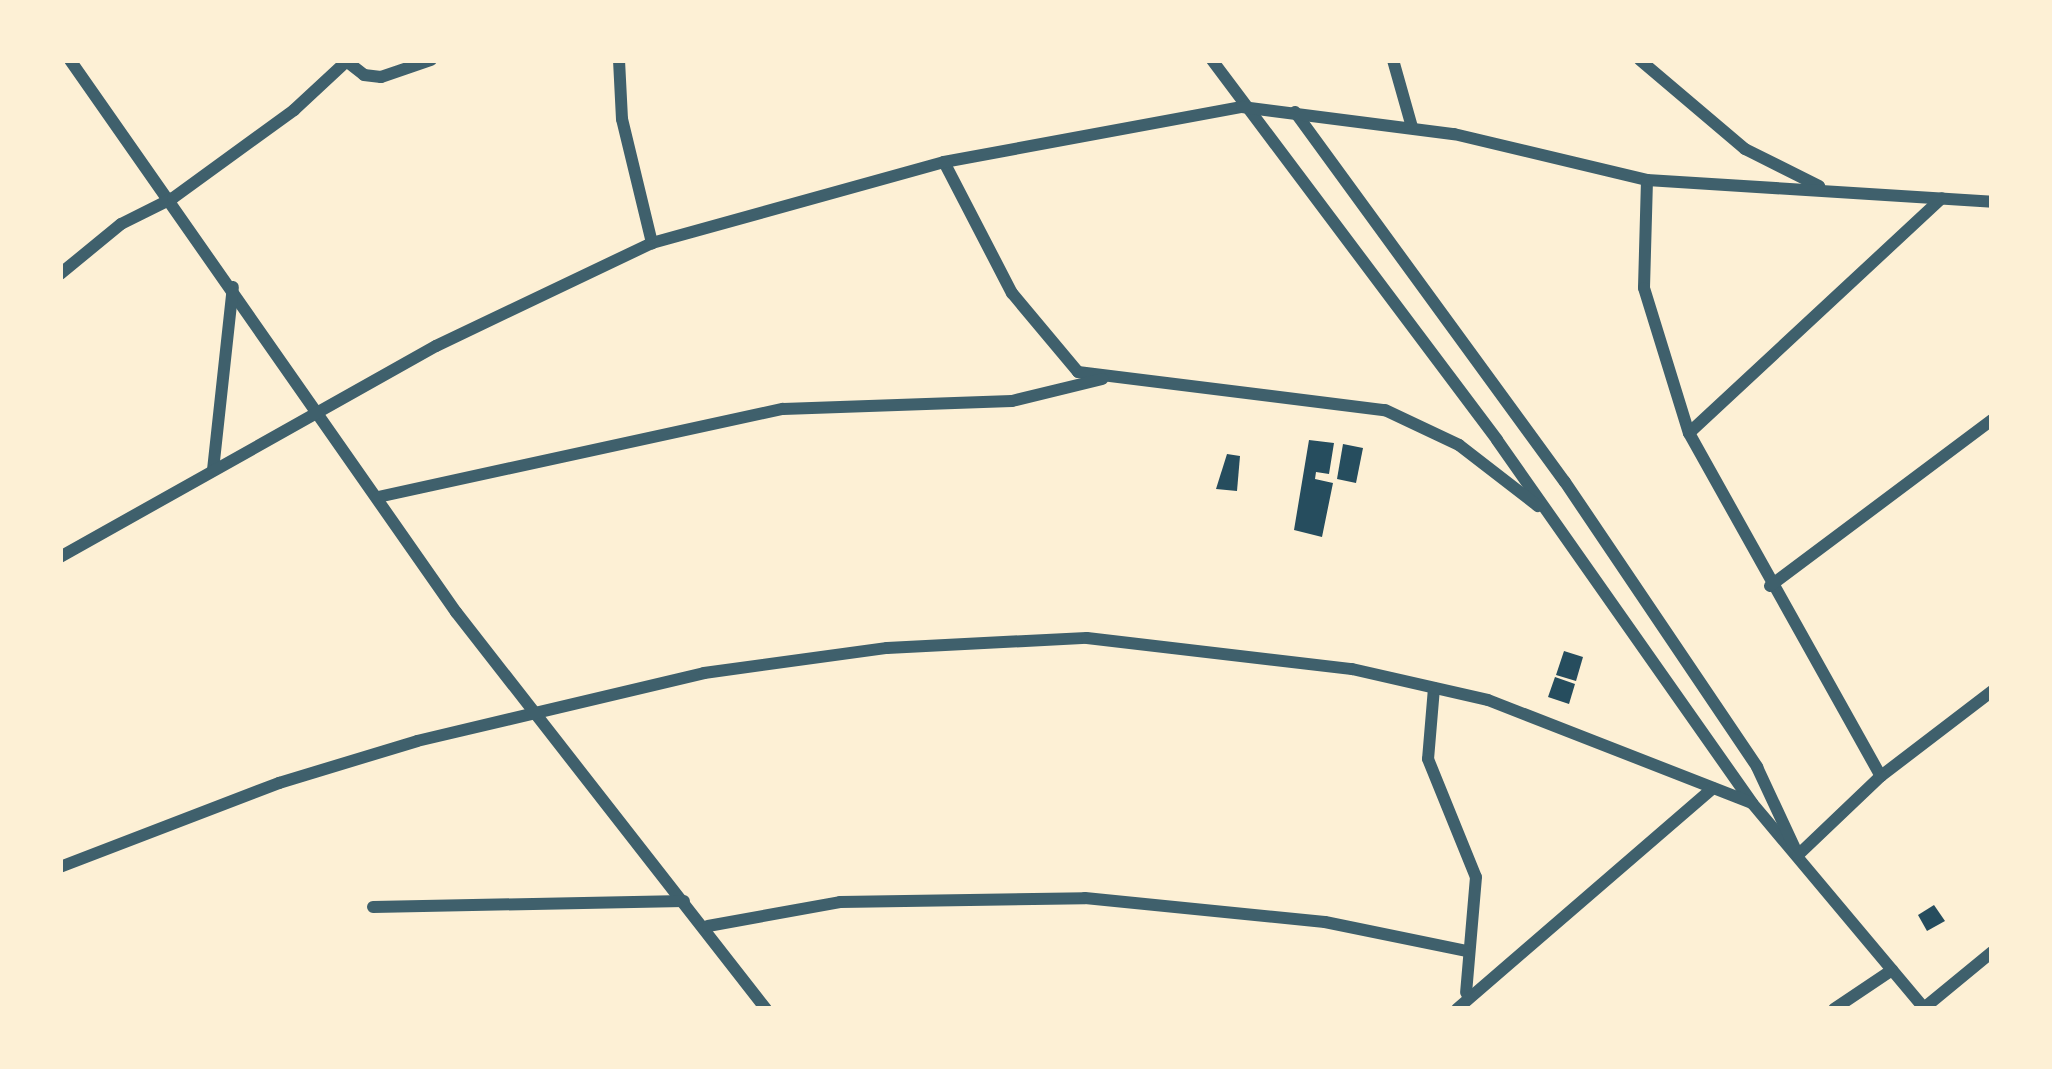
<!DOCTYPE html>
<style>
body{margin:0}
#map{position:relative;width:2052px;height:1069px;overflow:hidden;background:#fdf0d5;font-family:Inter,sans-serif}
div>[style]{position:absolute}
.building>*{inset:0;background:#264d5e}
.minor>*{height:12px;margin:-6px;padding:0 6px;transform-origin:6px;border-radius:6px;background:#3f606c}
span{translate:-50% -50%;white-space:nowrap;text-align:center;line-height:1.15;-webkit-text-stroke:10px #fdf0d5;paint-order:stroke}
.frame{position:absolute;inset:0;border:63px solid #fdf0d5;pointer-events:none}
</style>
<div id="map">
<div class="building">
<i style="clip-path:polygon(1309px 440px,1334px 443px,1329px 474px,1316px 472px,1315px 479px,1333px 483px,1322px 537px,1294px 530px)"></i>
<i style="clip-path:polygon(1343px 444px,1363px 448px,1356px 483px,1337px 479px)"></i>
<i style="clip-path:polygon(1227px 454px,1240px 456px,1237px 491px,1216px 489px)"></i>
<i style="clip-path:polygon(1564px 651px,1583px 657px,1576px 681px,1556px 675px)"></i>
<i style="clip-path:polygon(1555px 677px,1575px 684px,1569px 704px,1548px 697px)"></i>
<i style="clip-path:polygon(1934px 905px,1945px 921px,1927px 931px,1918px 915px)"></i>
</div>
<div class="minor">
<i style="left:70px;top:60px;width:674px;rotate:55.04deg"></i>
<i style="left:456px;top:612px;width:504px;rotate:52.02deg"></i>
<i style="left:345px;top:60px;width:24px;rotate:38deg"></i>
<i style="left:364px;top:75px;width:17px;rotate:7deg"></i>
<i style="left:381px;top:77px;width:53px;rotate:-18.8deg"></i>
<i style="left:619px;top:60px;width:59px;rotate:87.1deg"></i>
<i style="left:622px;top:119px;width:128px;rotate:76.4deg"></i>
<i style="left:1212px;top:60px;width:475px;rotate:53.1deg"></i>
<i style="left:1497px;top:440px;width:444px;rotate:54.9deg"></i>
<i style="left:1752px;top:803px;width:269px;rotate:50deg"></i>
<i style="left:1393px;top:60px;width:70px;rotate:74.2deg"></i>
<i style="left:1640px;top:60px;width:138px;rotate:40.3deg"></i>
<i style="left:1745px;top:149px;width:83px;rotate:26.6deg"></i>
<i style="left:1295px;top:112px;width:458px;rotate:53.9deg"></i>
<i style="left:1565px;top:482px;width:344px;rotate:56deg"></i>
<i style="left:1757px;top:767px;width:97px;rotate:65deg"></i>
<i style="left:1798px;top:855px;width:115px;rotate:-43.6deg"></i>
<i style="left:1881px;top:776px;width:140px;rotate:-37.4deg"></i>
<i style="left:944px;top:162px;width:148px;rotate:62.6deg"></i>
<i style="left:1012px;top:293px;width:103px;rotate:50.1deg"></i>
<i style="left:1078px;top:372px;width:309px;rotate:7.1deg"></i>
<i style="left:1385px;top:410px;width:82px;rotate:25.3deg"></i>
<i style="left:1459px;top:445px;width:100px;rotate:37.7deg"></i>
<i style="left:1647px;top:180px;width:108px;rotate:91.6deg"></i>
<i style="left:1644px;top:288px;width:152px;rotate:72.8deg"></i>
<i style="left:1689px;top:433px;width:393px;rotate:60.8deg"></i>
<i style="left:60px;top:274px;width:79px;rotate:-39.3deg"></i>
<i style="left:121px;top:224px;width:58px;rotate:-26.6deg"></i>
<i style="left:173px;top:198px;width:150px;rotate:-36deg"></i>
<i style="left:294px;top:110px;width:74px;rotate:-42.8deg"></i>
<i style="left:1689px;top:433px;width:345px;rotate:-42.9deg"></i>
<i style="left:213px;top:470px;width:184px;rotate:-83.8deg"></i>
<i style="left:378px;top:497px;width:414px;rotate:-12.3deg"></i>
<i style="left:783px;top:409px;width:229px;rotate:-2deg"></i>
<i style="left:1012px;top:401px;width:93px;rotate:-13.7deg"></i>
<i style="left:60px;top:557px;width:431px;rotate:-29.3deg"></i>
<i style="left:436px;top:346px;width:239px;rotate:-25.5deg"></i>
<i style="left:652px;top:243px;width:303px;rotate:-15.5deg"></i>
<i style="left:944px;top:162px;width:303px;rotate:-10.5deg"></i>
<i style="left:1242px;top:107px;width:214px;rotate:7.3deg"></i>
<i style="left:1454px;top:134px;width:198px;rotate:13.4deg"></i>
<i style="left:1647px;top:180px;width:346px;rotate:3.6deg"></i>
<i style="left:1770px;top:586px;width:277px;rotate:-36.8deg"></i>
<i style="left:1434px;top:688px;width:71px;rotate:94.8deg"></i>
<i style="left:1428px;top:759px;width:127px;rotate:67.9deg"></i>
<i style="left:1476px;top:877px;width:116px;rotate:94.9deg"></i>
<i style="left:60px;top:867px;width:235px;rotate:-21deg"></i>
<i style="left:279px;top:783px;width:144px;rotate:-16.9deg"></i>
<i style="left:417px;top:741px;width:295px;rotate:-13.3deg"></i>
<i style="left:704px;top:673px;width:185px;rotate:-7.8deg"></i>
<i style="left:887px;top:648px;width:200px;rotate:-2.9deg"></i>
<i style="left:1087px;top:638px;width:267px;rotate:6.7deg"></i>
<i style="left:1352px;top:669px;width:139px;rotate:12.8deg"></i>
<i style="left:1488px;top:700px;width:283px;rotate:21.3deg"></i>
<i style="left:373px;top:907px;width:311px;rotate:-1.1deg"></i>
<i style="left:708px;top:926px;width:134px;rotate:-10.3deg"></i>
<i style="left:840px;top:902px;width:245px;rotate:-0.9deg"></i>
<i style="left:1085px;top:898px;width:241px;rotate:5.7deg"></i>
<i style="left:1325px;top:922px;width:144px;rotate:11.6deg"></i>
<i style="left:1924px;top:1008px;width:88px;rotate:-39.5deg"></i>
<i style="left:1457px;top:1009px;width:338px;rotate:-40.8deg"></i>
<i style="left:1834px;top:1009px;width:70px;rotate:-33.9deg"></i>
</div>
<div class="frame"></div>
</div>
